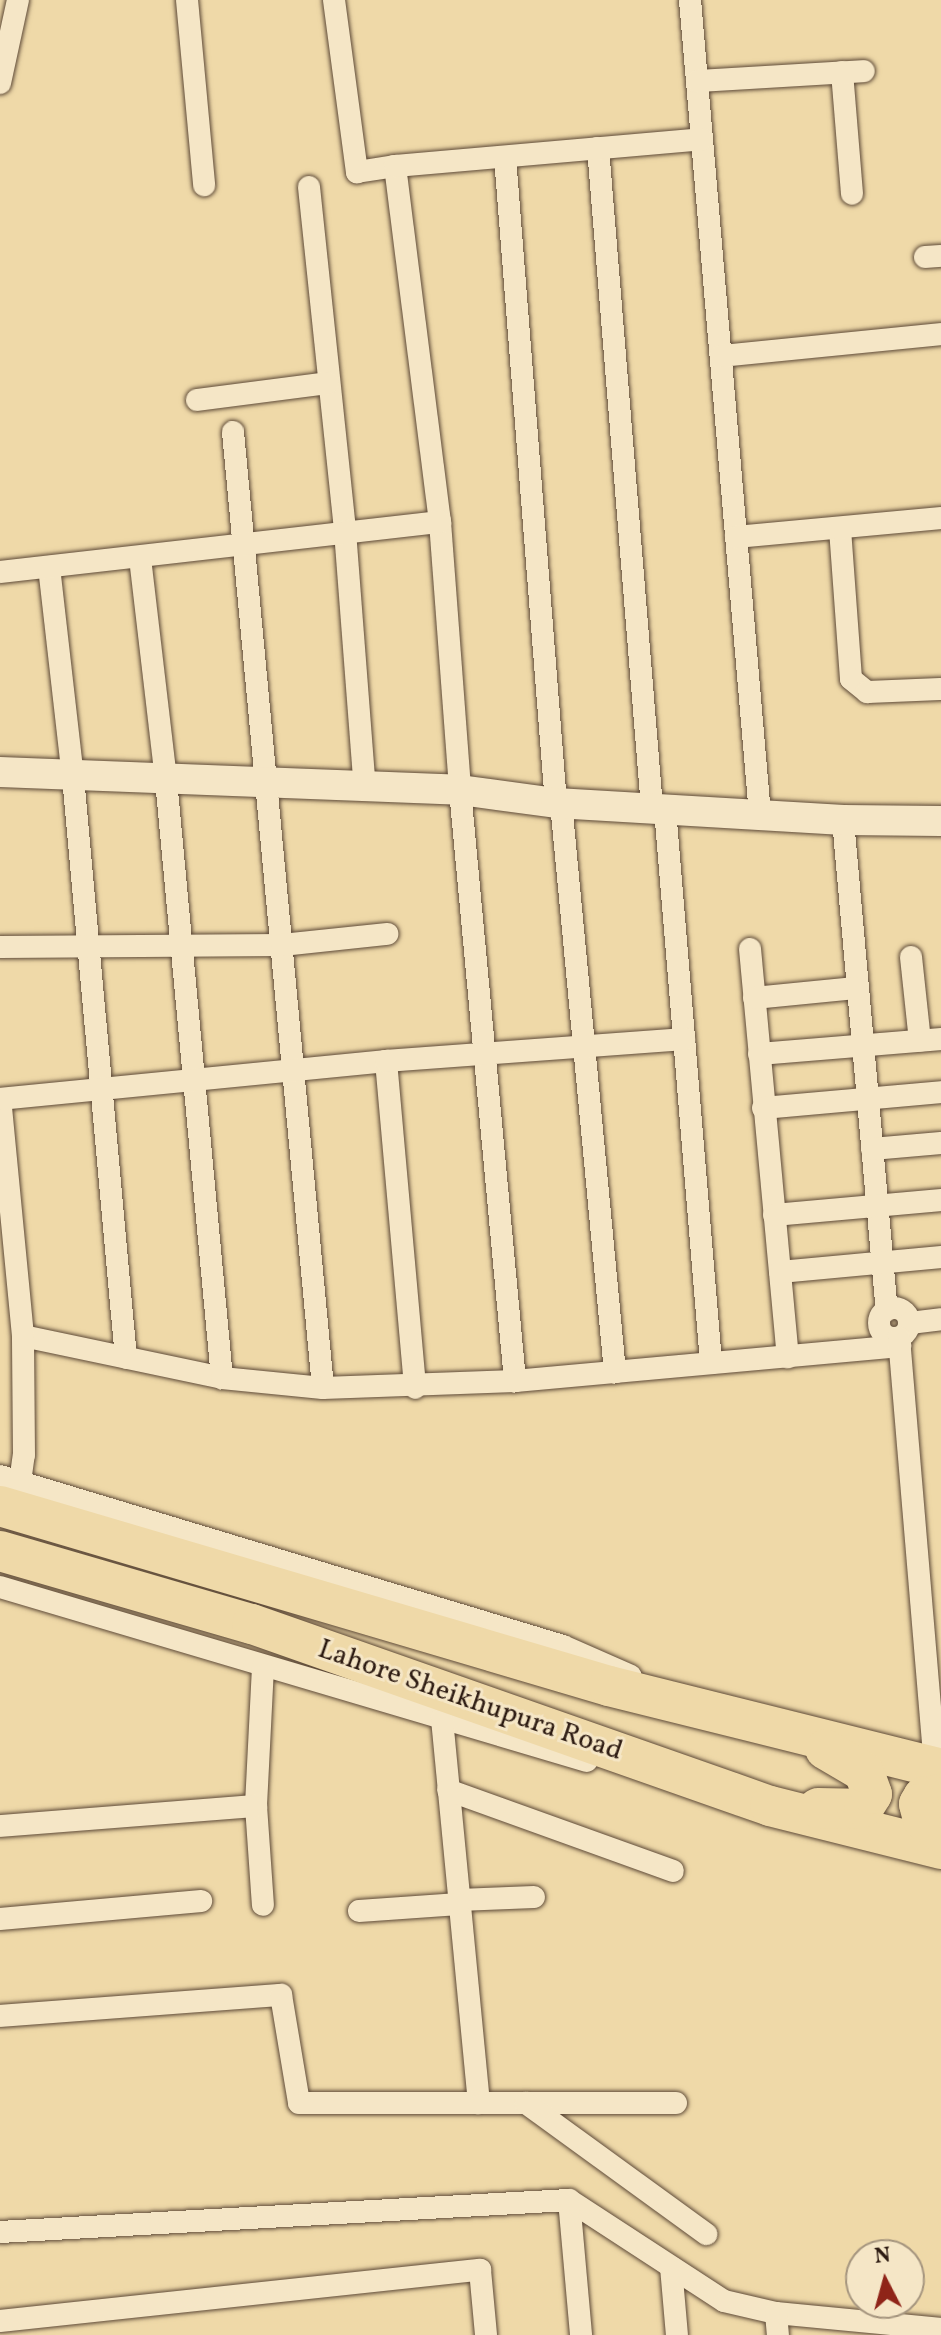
<!DOCTYPE html>
<style>
body{margin:0}
#map{position:relative;width:941px;height:2335px;overflow:hidden;background:#efd9a8;font-family:Vollkorn,serif}
div>[style]{position:absolute}
.roads{filter:drop-shadow(0 0 2px #5e4a38) drop-shadow(0 0 2px #5e4a38)}
.street>*{height:22px;margin:-11px;padding:0 11px;transform-origin:11px;border-radius:11px;background:#f5e6c6}
.street>.ring{margin:-11px;padding:0;box-sizing:content-box;background:none;border:22px solid #f5e6c6;border-radius:50%}
.secondary>*{height:30px;margin:-15px;padding:0 15px;transform-origin:15px;border-radius:15px;background:#f5e6c6}
.highway>*{height:40px;margin:-20px;padding:0 20px;transform-origin:20px;border-radius:20px;background:#efd9a8}
span{translate:-50% -50%;white-space:nowrap;text-align:center;line-height:1.15;-webkit-text-stroke:6px #f5e6c6;paint-order:stroke}
.street-label{font-size:28px;color:#2d1b12}
.north{position:absolute;left:845px;top:2239px;width:80px;height:80px;box-sizing:border-box;background:#f5e6c6;border:2px solid #a5957e;border-radius:50%;rotate:354deg;font-size:22px;font-weight:700;line-height:32px;text-align:center;color:#2d1b12}
.north::after{content:'';display:block;margin:auto;width:28px;height:36px;background:#8f2418;clip-path:polygon(50% 0,100% 100%,50% 72%,0 100%)}
</style>
<div id="map">
<div class="roads">
<div class="street">
<i style="left:187px;top:0;width:186px;rotate:84.7deg"></i>
<i style="left:334px;top:0;width:174px;rotate:82.4deg"></i>
<i style="left:357px;top:172px;width:38px;rotate:-9deg"></i>
<i style="left:395px;top:166px;width:359px;rotate:82.8deg"></i>
<i style="left:440px;top:522px;width:269px;rotate:85.7deg"></i>
<i style="left:460px;top:790px;width:594px;rotate:84.68deg"></i>
<i style="left:690px;top:0;width:818px;rotate:85.09deg"></i>
<i style="left:842px;top:72px;width:122px;rotate:85.3deg"></i>
<i style="left:697px;top:81px;width:167px;rotate:-3.4deg"></i>
<i style="left:0;top:83px;width:85px;rotate:-77.8deg"></i>
<i style="left:598px;top:148px;width:662px;rotate:85.32deg"></i>
<i style="left:505px;top:157px;width:648px;rotate:85.49deg"></i>
<i style="left:395px;top:166px;width:308px;rotate:-5deg"></i>
<i style="left:309px;top:187px;width:346px;rotate:84deg"></i>
<i style="left:345px;top:531px;width:258px;rotate:85.6deg"></i>
<i style="left:925px;top:257px;width:16px;rotate:-4deg"></i>
<i style="left:721px;top:356px;width:221px;rotate:-5.7deg"></i>
<i style="left:197px;top:400px;width:132px;rotate:-7.4deg"></i>
<i style="left:233px;top:432px;width:960px;rotate:84.62deg"></i>
<i style="left:840px;top:529px;width:150px;rotate:85.8deg"></i>
<i style="left:851px;top:679px;width:21px;rotate:39deg"></i>
<i style="left:867px;top:692px;width:74px;rotate:-2.3deg"></i>
<i style="left:736px;top:537px;width:206px;rotate:-5.3deg"></i>
<i style="left:140px;top:558px;width:224px;rotate:83.3deg"></i>
<i style="left:166px;top:780px;width:601px;rotate:84.65deg"></i>
<i style="left:49px;top:567px;width:211px;rotate:83.5deg"></i>
<i style="left:73px;top:777px;width:583px;rotate:84.79deg"></i>
<i style="left:0;top:572px;width:443px;rotate:-6.5deg"></i>
<i style="left:561px;top:803px;width:572px;rotate:84.58deg"></i>
<i style="left:665px;top:809px;width:556px;rotate:85.25deg"></i>
<i style="left:843px;top:820px;width:492px;rotate:84.9deg"></i>
<i style="left:0;top:947px;width:282px;rotate:-0.4deg"></i>
<i style="left:282px;top:945px;width:106px;rotate:-6deg"></i>
<i style="left:750px;top:949px;width:410px;rotate:84.7deg"></i>
<i style="left:911px;top:957px;width:84px;rotate:83.9deg"></i>
<i style="left:754px;top:998px;width:102px;rotate:-5.6deg"></i>
<i style="left:759px;top:1054px;width:183px;rotate:-4.7deg"></i>
<i style="left:386px;top:1061px;width:328px;rotate:84.9deg"></i>
<i style="left:763px;top:1108px;width:179px;rotate:-5.1deg"></i>
<i style="left:872px;top:1149px;width:69px;rotate:-5deg"></i>
<i style="left:774px;top:1215px;width:168px;rotate:-5.1deg"></i>
<i style="left:780px;top:1272px;width:162px;rotate:-5.3deg"></i>
<i class="ring" style="left:879px;top:1308px;width:8px;height:8px"></i>
<i style="left:910px;top:1323px;width:31px;rotate:-7deg"></i>
<i style="left:23px;top:1336px;width:203px;rotate:11.9deg"></i>
<i style="left:222px;top:1378px;width:101px;rotate:5.7deg"></i>
<i style="left:323px;top:1388px;width:192px;rotate:-2.1deg"></i>
<i style="left:515px;top:1381px;width:387px;rotate:-5.2deg"></i>
<i style="left:899px;top:1338px;width:431px;rotate:85.2deg"></i>
<i style="left:0;top:1476px;width:588px;rotate:16.8deg"></i>
<i style="left:563px;top:1646px;width:74px;rotate:23.8deg"></i>
<i style="left:20px;top:1482px;width:27px;rotate:-82deg"></i>
<i style="left:24px;top:1455px;width:119px;rotate:-90.5deg"></i>
<i style="left:23px;top:1336px;width:238px;rotate:-95.5deg"></i>
<i style="left:0;top:1099px;width:388px;rotate:-5.6deg"></i>
<i style="left:386px;top:1061px;width:299px;rotate:-4.2deg"></i>
<i style="left:0;top:1587px;width:612px;rotate:16.51deg"></i>
<i style="left:263px;top:1667px;width:139px;rotate:92.9deg"></i>
<i style="left:256px;top:1806px;width:99px;rotate:86deg"></i>
<i style="left:442px;top:1719px;width:386px;rotate:84.5deg"></i>
<i style="left:448px;top:1790px;width:239px;rotate:19.8deg"></i>
<i style="left:0;top:1826px;width:257px;rotate:-4.5deg"></i>
<i style="left:459px;top:1900px;width:75px;rotate:-2.3deg"></i>
<i style="left:359px;top:1911px;width:100px;rotate:-4deg"></i>
<i style="left:0;top:1919px;width:202px;rotate:-5.1deg"></i>
<i style="left:0;top:2016px;width:282px;rotate:-4.3deg"></i>
<i style="left:281px;top:1995px;width:109px;rotate:80.5deg"></i>
<i style="left:299px;top:2103px;width:377px"></i>
<i style="left:526px;top:2103px;width:223px;rotate:36deg"></i>
<i style="left:569px;top:2200px;width:136px;rotate:84.9deg"></i>
<i style="left:0;top:2232px;width:570px;rotate:-3.22deg"></i>
<i style="left:569px;top:2200px;width:185px;rotate:33.1deg"></i>
<i style="left:724px;top:2301px;width:53px;rotate:13deg"></i>
<i style="left:776px;top:2313px;width:166px;rotate:5.5deg"></i>
<i style="left:671px;top:2267px;width:68px;rotate:85deg"></i>
<i style="left:776px;top:2313px;width:22px;rotate:85deg"></i>
<i style="left:0;top:2321px;width:483px;rotate:-6.1deg"></i>
<i style="left:480px;top:2270px;width:65px;rotate:84.7deg"></i>
</div>
<div class="secondary">
<i style="left:0;top:772px;width:460px;rotate:2.2deg"></i>
<i style="left:460px;top:790px;width:97px;rotate:7.7deg"></i>
<i style="left:556px;top:803px;width:288px;rotate:3.4deg"></i>
<i style="left:843px;top:820px;width:98px;rotate:0.6deg"></i>
</div>
<div class="highway">
<i style="left:0;top:1506px;width:635px;rotate:16.47deg"></i>
<i style="left:609px;top:1686px;width:342px;rotate:14deg"></i>
<i style="left:0;top:1551px;width:262px;rotate:16.2deg"></i>
<i style="left:252px;top:1624px;width:549px;rotate:19.36deg"></i>
<i style="left:770px;top:1806px;width:176px;rotate:14.1deg"></i>
<i style="left:941px;top:1794px;width:18px;rotate:171deg"></i>
<i style="left:923px;top:1797px;width:8px;rotate:120deg"></i>
<i style="left:919px;top:1804px;width:16px;rotate:76deg"></i>
<i style="left:923px;top:1820px;width:22px;rotate:36deg"></i>
<i style="left:818px;top:1808px;width:39px;rotate:1deg"></i>
<i style="left:857px;top:1809px;width:7px;rotate:-16deg"></i>
<i style="left:864px;top:1807px;width:15px;rotate:-58deg"></i>
<i style="left:872px;top:1794px;width:23px;rotate:-110deg"></i>
<i style="left:864px;top:1772px;width:45px;rotate:-149.5deg"></i>
</div>
</div>
<div class="street-label">
<span style="left:470px;top:1701px;rotate:19deg">Lahore Sheikhupura Road</span>
</div>
<div class="north">N</div>
</div>
